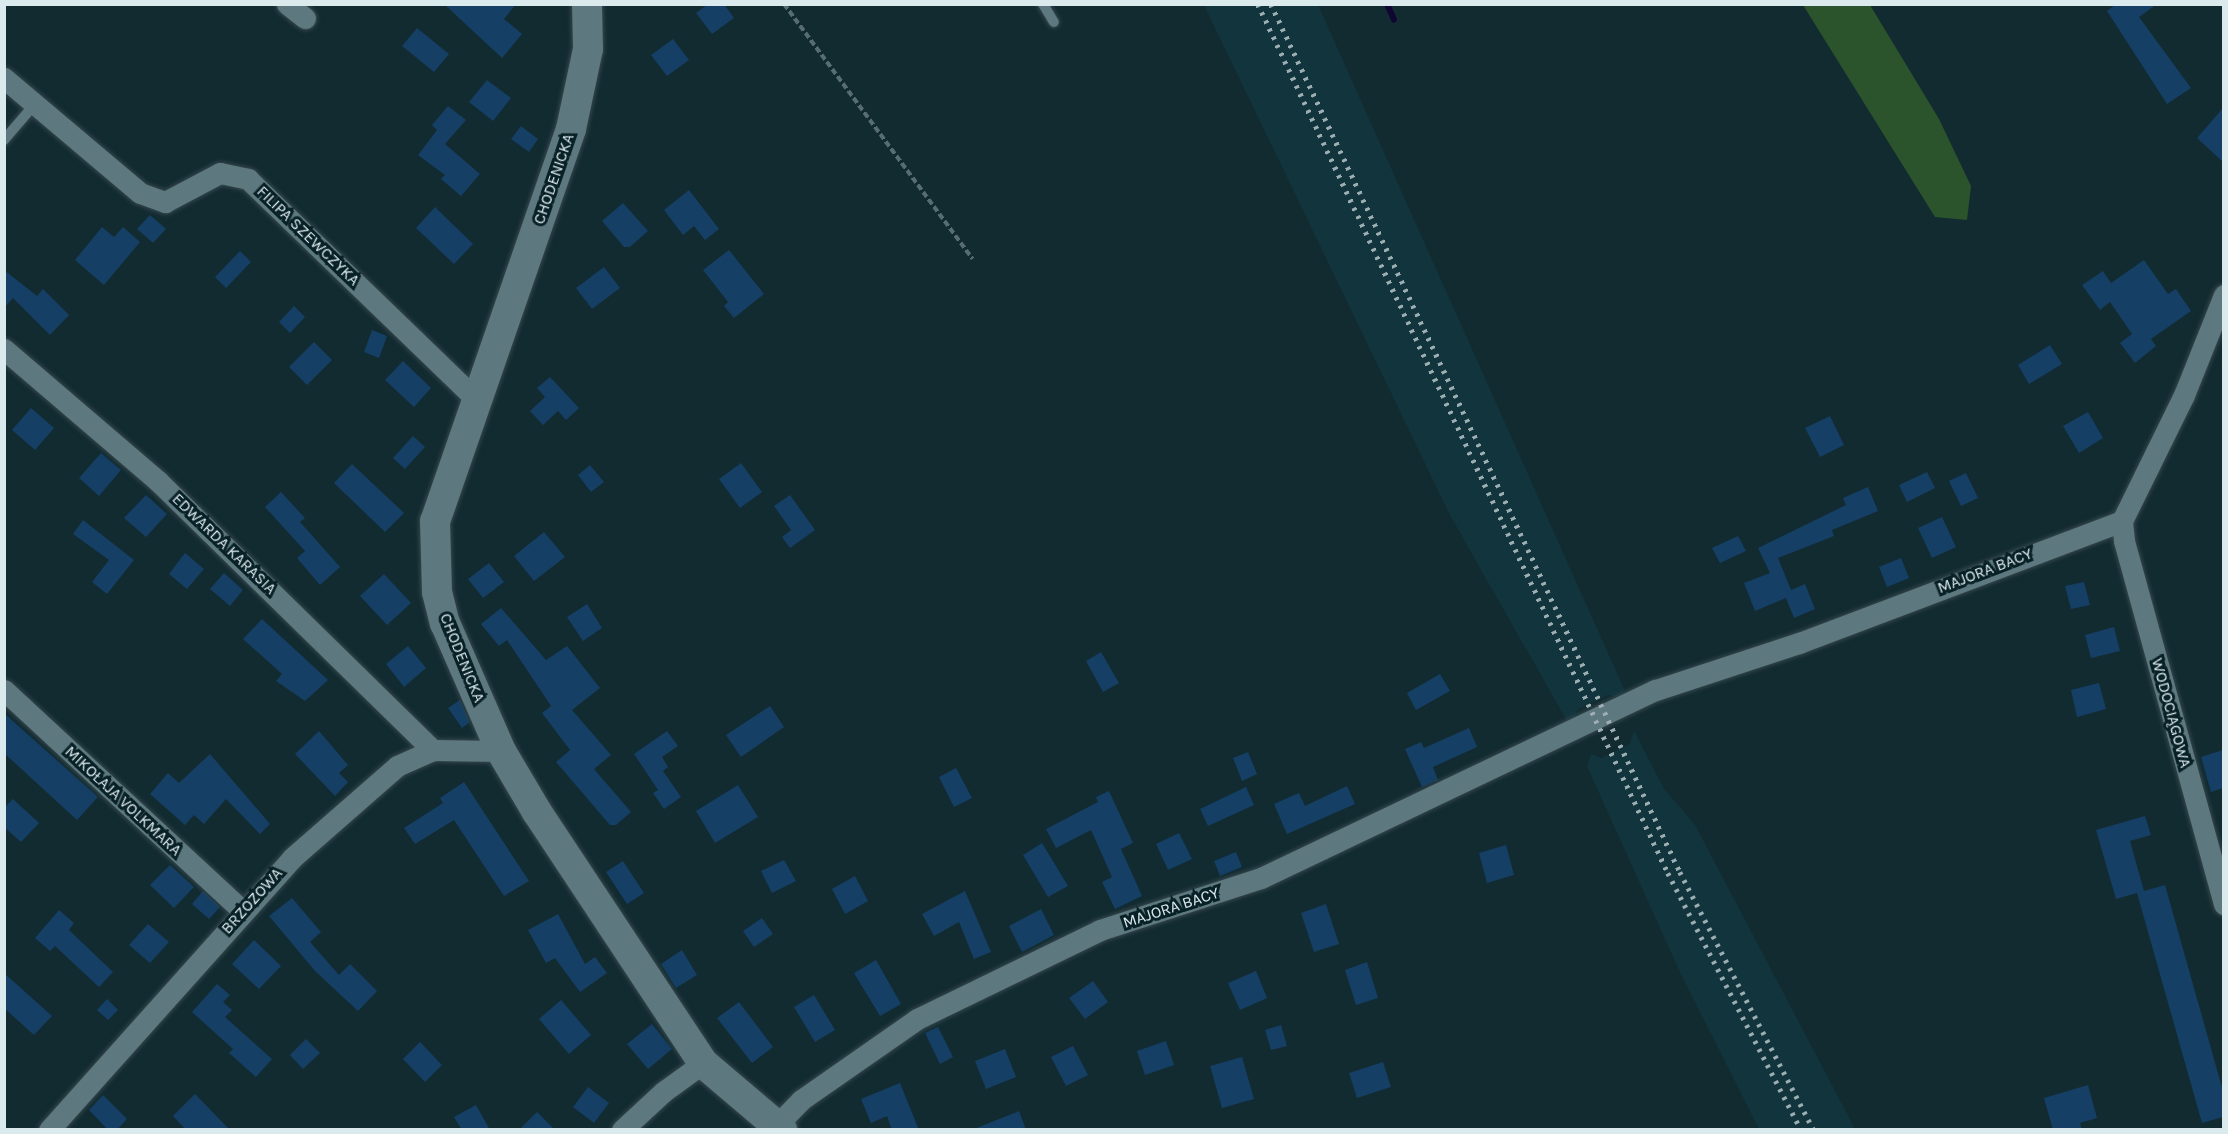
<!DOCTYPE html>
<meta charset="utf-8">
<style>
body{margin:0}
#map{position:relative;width:2228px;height:1134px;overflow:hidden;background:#122b31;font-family:Karla,sans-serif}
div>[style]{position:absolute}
.built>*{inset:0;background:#12353d}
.green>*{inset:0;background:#2c542c}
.stream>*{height:6px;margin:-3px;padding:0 3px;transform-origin:3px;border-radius:3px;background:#0f0732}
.building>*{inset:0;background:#153f65}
.path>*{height:4px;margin-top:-2px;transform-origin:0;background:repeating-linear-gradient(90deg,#576d72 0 6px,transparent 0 9px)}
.roads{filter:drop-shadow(0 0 2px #35474c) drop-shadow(0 0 2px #35474c)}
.lane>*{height:10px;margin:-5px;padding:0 5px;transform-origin:5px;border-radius:5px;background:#5d787e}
.street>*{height:21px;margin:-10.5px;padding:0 10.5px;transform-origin:10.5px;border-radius:10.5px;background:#5d787e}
.secondary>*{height:30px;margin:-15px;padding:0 15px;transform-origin:15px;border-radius:15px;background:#5d787e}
.rail>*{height:4.5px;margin-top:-2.25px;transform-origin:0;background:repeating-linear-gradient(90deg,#9dafb3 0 3px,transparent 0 9px)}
span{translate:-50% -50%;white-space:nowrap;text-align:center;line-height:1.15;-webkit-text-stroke:6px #082127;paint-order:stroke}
.street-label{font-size:16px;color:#dbeaed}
.frame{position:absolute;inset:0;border:6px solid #dbeaed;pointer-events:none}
</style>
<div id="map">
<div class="built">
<i style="clip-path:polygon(1204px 5px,1318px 5px,1628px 698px,1608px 695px,1578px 709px,1570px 726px,1450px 515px)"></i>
<i style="clip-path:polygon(1634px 731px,1664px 789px,1695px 825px,1855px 1129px,1759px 1129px,1680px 972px,1587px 766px,1591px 754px,1601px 758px,1630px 744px)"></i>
</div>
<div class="green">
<i style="clip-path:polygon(1803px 5px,1870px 5px,1939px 119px,1971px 186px,1967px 220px,1935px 217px)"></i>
</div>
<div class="stream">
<i style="left:1387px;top:4px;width:17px;rotate:66deg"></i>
</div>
<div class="building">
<i style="clip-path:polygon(444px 4px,516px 4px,504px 19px,522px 34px,502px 58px)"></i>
<i style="clip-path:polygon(708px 4px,724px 4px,734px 18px,712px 34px,696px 13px)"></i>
<i style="clip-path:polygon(2116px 4px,2157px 4px,2139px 17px,2191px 88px,2167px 104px,2107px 11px)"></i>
<i style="clip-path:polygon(417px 28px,449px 54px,434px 72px,402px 46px)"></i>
<i style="clip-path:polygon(673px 39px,689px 60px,667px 76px,651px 55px)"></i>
<i style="clip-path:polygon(487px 80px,511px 98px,493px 121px,469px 102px)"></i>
<i style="clip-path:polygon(448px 106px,466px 120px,445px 144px,480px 174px,461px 196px,441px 179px,445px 175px,418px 155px,437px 130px,432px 125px)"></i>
<i style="clip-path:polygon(2223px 108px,2223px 162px,2197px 138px)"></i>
<i style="clip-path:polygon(521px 126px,538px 139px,529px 152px,511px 139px)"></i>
<i style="clip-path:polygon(689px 190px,719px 229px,705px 240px,694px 226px,683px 235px,664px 210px)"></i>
<i style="clip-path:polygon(623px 203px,648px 231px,630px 247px,624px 247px,602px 221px)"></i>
<i style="clip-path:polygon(435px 207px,473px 244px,454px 264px,416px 228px)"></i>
<i style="clip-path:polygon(150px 215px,166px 229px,153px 243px,137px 229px)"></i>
<i style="clip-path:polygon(102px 227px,114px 237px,123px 227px,140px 242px,104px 285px,75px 260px)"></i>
<i style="clip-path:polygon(729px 250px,764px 294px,734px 318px,724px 306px,728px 302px,703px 270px)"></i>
<i style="clip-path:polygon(240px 251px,251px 262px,226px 288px,215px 277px)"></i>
<i style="clip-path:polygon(2144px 260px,2168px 294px,2176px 289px,2191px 311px,2151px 339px,2156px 346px,2135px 363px,2120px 343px,2132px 334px,2110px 302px,2100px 310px,2082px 285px,2103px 271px,2111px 283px)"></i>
<i style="clip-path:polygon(604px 267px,620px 288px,592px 309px,576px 288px)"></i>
<i style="clip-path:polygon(4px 270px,37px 296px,43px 289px,69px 315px,50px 335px,13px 298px,4px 308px)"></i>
<i style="clip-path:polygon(294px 306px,305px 317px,290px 333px,279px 322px)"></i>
<i style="clip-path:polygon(372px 330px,387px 336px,379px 358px,364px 352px)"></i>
<i style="clip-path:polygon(314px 342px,332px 360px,307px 385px,289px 367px)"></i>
<i style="clip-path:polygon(2050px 345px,2062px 364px,2029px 384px,2018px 365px)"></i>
<i style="clip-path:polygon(403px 361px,431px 388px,414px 407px,385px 380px)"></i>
<i style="clip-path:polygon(550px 377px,579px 408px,566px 420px,558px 411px,543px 425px,530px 411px,545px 397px,537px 388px)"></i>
<i style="clip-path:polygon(31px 408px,54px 428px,35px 450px,12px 430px)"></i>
<i style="clip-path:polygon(2088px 412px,2103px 438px,2079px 453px,2063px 426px)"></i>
<i style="clip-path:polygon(1830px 416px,1844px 445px,1820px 457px,1805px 428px)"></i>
<i style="clip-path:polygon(413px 436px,425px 447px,405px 469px,393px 458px)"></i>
<i style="clip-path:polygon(101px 453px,121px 470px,99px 496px,79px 478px)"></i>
<i style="clip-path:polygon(741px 463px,762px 492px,740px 508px,719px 479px)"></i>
<i style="clip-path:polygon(352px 464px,404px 513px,385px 532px,334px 483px)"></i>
<i style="clip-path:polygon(590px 465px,604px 482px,591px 492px,578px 475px)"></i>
<i style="clip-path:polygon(1927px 472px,1935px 488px,1907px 502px,1899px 485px)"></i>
<i style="clip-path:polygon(1966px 473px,1978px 498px,1961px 506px,1949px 481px)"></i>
<i style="clip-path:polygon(1868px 487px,1878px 511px,1832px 530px,1834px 536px,1778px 558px,1791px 590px,1805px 584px,1815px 609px,1794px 618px,1786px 598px,1755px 611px,1744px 583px,1770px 573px,1758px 548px,1846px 505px,1843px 498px)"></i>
<i style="clip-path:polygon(281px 492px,305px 518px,300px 522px,340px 567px,320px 585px,297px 558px,305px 551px,265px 507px)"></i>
<i style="clip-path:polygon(146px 495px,167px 514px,146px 537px,124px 518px)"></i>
<i style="clip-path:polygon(790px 495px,815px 530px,790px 548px,782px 537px,791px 530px,774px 506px)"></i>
<i style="clip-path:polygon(1942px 517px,1956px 547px,1932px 558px,1918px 528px)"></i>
<i style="clip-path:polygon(83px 520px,134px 560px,107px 594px,92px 582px,109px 560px,73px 534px)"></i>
<i style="clip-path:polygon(544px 532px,565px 557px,534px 581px,514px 556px)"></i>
<i style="clip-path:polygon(1738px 536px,1746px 551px,1720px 563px,1712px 548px)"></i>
<i style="clip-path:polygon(185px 553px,204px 569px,187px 589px,169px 574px)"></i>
<i style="clip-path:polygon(1901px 558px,1909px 578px,1887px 587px,1879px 567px)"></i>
<i style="clip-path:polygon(489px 563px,504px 582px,483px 598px,468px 579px)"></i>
<i style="clip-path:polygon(224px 573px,243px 590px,230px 606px,210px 589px)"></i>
<i style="clip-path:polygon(384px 574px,411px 603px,387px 625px,360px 596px)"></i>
<i style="clip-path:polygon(2084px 582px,2090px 605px,2071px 609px,2065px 586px)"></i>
<i style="clip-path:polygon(587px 604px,602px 628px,583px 641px,567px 617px)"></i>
<i style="clip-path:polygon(501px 608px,546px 660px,567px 646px,600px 688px,572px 710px,611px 755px,594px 769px,631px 812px,616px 825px,610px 825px,556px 762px,570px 750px,542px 713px,551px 706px,507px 640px,499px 646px,481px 624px)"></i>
<i style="clip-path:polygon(262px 619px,328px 680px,305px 701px,276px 681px,282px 674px,243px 639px)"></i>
<i style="clip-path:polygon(2114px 627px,2120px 651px,2091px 658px,2085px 635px)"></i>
<i style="clip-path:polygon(408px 646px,426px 668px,404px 687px,386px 664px)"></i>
<i style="clip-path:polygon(1101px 652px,1119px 683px,1103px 692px,1086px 661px)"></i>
<i style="clip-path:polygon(1440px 674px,1450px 691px,1416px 710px,1407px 693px)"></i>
<i style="clip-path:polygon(2099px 683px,2106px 709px,2077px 717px,2071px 690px)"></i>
<i style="clip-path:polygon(460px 700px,470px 722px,462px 728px,448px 708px)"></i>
<i style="clip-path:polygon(770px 706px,784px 727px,741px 757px,726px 735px)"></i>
<i style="clip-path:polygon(4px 713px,98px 797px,77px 820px,4px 753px)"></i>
<i style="clip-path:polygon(1469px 728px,1477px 747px,1433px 767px,1438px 780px,1422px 787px,1405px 749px,1421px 742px,1424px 748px)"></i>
<i style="clip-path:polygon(319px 731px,348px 765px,339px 773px,348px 782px,335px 796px,295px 754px)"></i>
<i style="clip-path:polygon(667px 731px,678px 746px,662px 757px,668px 767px,663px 771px,681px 797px,664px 809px,653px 793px,658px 790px,634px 754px)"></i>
<i style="clip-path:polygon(2223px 750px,2223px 788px,2211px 792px,2201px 757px)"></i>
<i style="clip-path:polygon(1248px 752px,1257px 774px,1242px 781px,1233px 758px)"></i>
<i style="clip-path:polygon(210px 754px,270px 824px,260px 834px,226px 799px,204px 824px,194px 815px,185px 825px,150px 794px,168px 773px,179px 783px)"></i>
<i style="clip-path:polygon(956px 768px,972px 798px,954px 807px,939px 777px)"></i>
<i style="clip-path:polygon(464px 782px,529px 881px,504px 896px,454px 820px,415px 844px,404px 828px,443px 803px,440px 798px)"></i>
<i style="clip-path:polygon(738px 785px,758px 817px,715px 843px,696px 811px)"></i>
<i style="clip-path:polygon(1347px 786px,1355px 804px,1287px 834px,1274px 804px,1299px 793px,1305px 806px)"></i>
<i style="clip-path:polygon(1246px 787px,1254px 805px,1208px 826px,1200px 809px)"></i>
<i style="clip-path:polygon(1109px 791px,1133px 843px,1121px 849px,1142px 896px,1115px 909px,1102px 882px,1112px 877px,1091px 830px,1056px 848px,1046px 829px,1098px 802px,1096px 797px)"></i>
<i style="clip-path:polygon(13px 799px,39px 823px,21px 842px,4px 827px,4px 808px)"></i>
<i style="clip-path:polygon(2145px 816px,2151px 835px,2130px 841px,2144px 891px,2165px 885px,2223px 1091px,2223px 1117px,2202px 1123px,2137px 893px,2116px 899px,2096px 830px)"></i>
<i style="clip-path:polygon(1179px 833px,1192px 859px,1168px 870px,1156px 844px)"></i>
<i style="clip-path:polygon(1042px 843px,1068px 886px,1048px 897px,1023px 855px)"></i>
<i style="clip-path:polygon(1506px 845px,1514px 875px,1487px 883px,1479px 853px)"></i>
<i style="clip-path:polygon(1236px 852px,1242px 867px,1220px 876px,1214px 861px)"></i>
<i style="clip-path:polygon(784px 860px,796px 881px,772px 893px,761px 871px)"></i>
<i style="clip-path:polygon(623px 861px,644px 893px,627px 904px,606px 872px)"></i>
<i style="clip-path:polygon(170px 865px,194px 887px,174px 908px,150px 885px)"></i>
<i style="clip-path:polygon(855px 876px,868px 901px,845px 914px,832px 889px)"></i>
<i style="clip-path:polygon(203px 891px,220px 907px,209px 919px,192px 904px)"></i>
<i style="clip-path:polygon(965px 891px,991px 952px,974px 959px,959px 922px,934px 936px,922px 914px)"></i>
<i style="clip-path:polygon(292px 898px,321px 932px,310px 942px,339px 975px,350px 964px,377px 991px,358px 1011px,315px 971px,269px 916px)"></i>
<i style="clip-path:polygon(1326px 904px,1339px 944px,1314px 952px,1301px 913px)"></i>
<i style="clip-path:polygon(1041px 909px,1054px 935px,1022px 952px,1009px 926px)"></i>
<i style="clip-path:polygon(59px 910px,74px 923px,69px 930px,113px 972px,99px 987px,55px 946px,50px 951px,35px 938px)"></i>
<i style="clip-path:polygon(558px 914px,585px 964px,595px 957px,607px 973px,580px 992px,555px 958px,546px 963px,528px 930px)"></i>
<i style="clip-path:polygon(762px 918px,773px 934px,754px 947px,743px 931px)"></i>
<i style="clip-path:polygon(148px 924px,169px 942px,150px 963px,129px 945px)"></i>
<i style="clip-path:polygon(254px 940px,281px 966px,259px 989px,232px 964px)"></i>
<i style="clip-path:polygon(682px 950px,697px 975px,676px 988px,661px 964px)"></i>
<i style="clip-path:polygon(876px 960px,901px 1004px,880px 1016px,854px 973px)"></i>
<i style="clip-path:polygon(1367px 962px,1378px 998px,1356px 1005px,1345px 970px)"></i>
<i style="clip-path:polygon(1256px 971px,1267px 998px,1240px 1010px,1228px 983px)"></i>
<i style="clip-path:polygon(4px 973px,52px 1016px,34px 1035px,4px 1008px)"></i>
<i style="clip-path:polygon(1093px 981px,1108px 1002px,1085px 1019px,1069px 998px)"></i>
<i style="clip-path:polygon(217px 984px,230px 995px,223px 1002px,232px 1010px,225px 1017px,272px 1059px,256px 1077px,229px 1053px,233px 1049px,192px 1012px)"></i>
<i style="clip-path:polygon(814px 995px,835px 1030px,815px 1042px,794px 1007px)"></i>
<i style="clip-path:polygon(107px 999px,118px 1010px,108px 1020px,97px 1010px)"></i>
<i style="clip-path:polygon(561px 1000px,591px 1035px,569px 1054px,539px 1019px)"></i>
<i style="clip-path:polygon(739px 1002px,773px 1047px,752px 1063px,717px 1018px)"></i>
<i style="clip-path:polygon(652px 1024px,672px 1049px,648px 1069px,627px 1044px)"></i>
<i style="clip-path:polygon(1281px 1025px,1287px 1046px,1271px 1050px,1265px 1030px)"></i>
<i style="clip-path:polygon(938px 1027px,953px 1057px,940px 1064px,925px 1033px)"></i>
<i style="clip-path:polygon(306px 1039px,320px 1053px,303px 1069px,290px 1055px)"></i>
<i style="clip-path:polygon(1166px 1041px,1174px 1065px,1145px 1075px,1137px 1051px)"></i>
<i style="clip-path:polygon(420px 1042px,442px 1065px,425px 1082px,403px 1059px)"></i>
<i style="clip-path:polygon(1073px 1046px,1088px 1075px,1066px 1086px,1051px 1057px)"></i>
<i style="clip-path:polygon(1005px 1049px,1016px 1077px,986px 1089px,975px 1061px)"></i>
<i style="clip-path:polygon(1242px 1057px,1254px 1099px,1222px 1108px,1210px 1066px)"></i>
<i style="clip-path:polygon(1383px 1062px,1391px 1087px,1357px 1098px,1349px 1073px)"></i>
<i style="clip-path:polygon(900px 1083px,919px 1130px,892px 1130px,887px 1116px,871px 1123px,861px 1099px)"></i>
<i style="clip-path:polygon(2088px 1085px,2097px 1118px,2080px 1123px,2082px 1130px,2053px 1130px,2044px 1098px)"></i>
<i style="clip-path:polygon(588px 1087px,609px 1103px,594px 1123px,573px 1107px)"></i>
<i style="clip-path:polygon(195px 1094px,230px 1130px,186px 1130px,173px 1116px)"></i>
<i style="clip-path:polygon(103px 1095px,127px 1119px,117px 1130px,108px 1130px,89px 1110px)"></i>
<i style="clip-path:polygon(476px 1105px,490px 1130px,462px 1130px,454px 1117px)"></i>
<i style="clip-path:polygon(1019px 1111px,1026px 1130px,975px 1130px,974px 1129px)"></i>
<i style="clip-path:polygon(537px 1112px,555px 1130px,519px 1130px)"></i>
</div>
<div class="path">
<i style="left:784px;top:4px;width:317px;rotate:53.5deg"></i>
</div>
<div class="roads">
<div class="lane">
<i style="left:1043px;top:4px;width:21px;rotate:59deg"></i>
<i style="left:4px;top:140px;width:48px;rotate:-49.3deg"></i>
</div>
<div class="street">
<i style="left:287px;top:4px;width:23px;rotate:38deg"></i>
<i style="left:4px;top:78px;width:178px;rotate:40.2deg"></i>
<i style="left:140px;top:193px;width:27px;rotate:20deg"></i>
<i style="left:165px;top:202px;width:62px;rotate:-27.8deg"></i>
<i style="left:220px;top:173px;width:29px;rotate:12deg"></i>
<i style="left:248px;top:179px;width:318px;rotate:44deg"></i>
<i style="left:2224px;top:295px;width:108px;rotate:111.8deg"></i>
<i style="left:2184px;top:395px;width:140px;rotate:116.2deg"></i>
<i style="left:2122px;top:521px;width:20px;rotate:84deg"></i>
<i style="left:2124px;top:541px;width:377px;rotate:74.6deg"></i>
<i style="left:4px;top:349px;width:203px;rotate:40.6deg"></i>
<i style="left:158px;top:481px;width:385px;rotate:44.4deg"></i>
<i style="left:4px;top:690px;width:326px;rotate:42.8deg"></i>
<i style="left:776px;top:1126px;width:36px;rotate:-46deg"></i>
<i style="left:801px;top:1100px;width:141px;rotate:-34.9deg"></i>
<i style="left:917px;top:1019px;width:203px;rotate:-25.9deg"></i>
<i style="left:1100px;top:930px;width:169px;rotate:-17.9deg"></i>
<i style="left:1261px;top:878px;width:437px;rotate:-25.5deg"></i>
<i style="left:1656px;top:690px;width:151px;rotate:-18.2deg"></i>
<i style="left:1799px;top:643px;width:345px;rotate:-20.7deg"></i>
<i style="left:49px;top:1130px;width:365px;rotate:-48.2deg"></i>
<i style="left:292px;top:858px;width:140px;rotate:-41.2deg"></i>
<i style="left:397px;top:766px;width:39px;rotate:-24deg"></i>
<i style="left:433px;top:750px;width:68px;rotate:0.8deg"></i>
<i style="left:622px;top:1130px;width:56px;rotate:-42.8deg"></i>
<i style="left:663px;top:1092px;width:49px;rotate:-35.9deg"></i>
</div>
<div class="secondary">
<i style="left:587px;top:4px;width:45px;rotate:88.7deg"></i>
<i style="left:588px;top:49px;width:82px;rotate:102deg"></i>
<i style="left:571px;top:129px;width:415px;rotate:109.1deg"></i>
<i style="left:435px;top:521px;width:71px;rotate:88.4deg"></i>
<i style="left:437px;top:592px;width:32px;rotate:76deg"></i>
<i style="left:445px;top:623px;width:140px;rotate:66.4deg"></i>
<i style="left:501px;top:751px;width:71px;rotate:59.5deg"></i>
<i style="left:537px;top:812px;width:301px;rotate:56.5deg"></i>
<i style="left:703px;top:1063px;width:104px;rotate:40.3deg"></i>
</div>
</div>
<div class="rail">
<i style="left:1258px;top:4px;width:961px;rotate:64.74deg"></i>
<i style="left:1668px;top:873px;width:289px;rotate:62.6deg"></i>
<i style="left:1271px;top:4px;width:960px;rotate:64.77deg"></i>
<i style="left:1680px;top:872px;width:291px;rotate:62.6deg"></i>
</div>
<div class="street-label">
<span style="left:554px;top:179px;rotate:-71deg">CHODENICKA</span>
<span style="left:308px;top:236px;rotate:44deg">FILIPA SZEWCZYKA</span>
<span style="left:224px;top:544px;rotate:44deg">EDWARDA KARASIA</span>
<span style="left:1985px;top:571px;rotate:-21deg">MAJORA BACY</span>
<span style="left:462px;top:658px;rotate:68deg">CHODENICKA</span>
<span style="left:2171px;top:713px;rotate:75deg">WODOCIĄGOWA</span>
<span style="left:123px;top:801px;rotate:43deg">MIKOŁAJA VOLKMARA</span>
<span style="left:252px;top:901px;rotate:-48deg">BRZOZOWA</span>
<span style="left:1171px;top:908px;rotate:-18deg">MAJORA BACY</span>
</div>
<div class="frame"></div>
</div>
